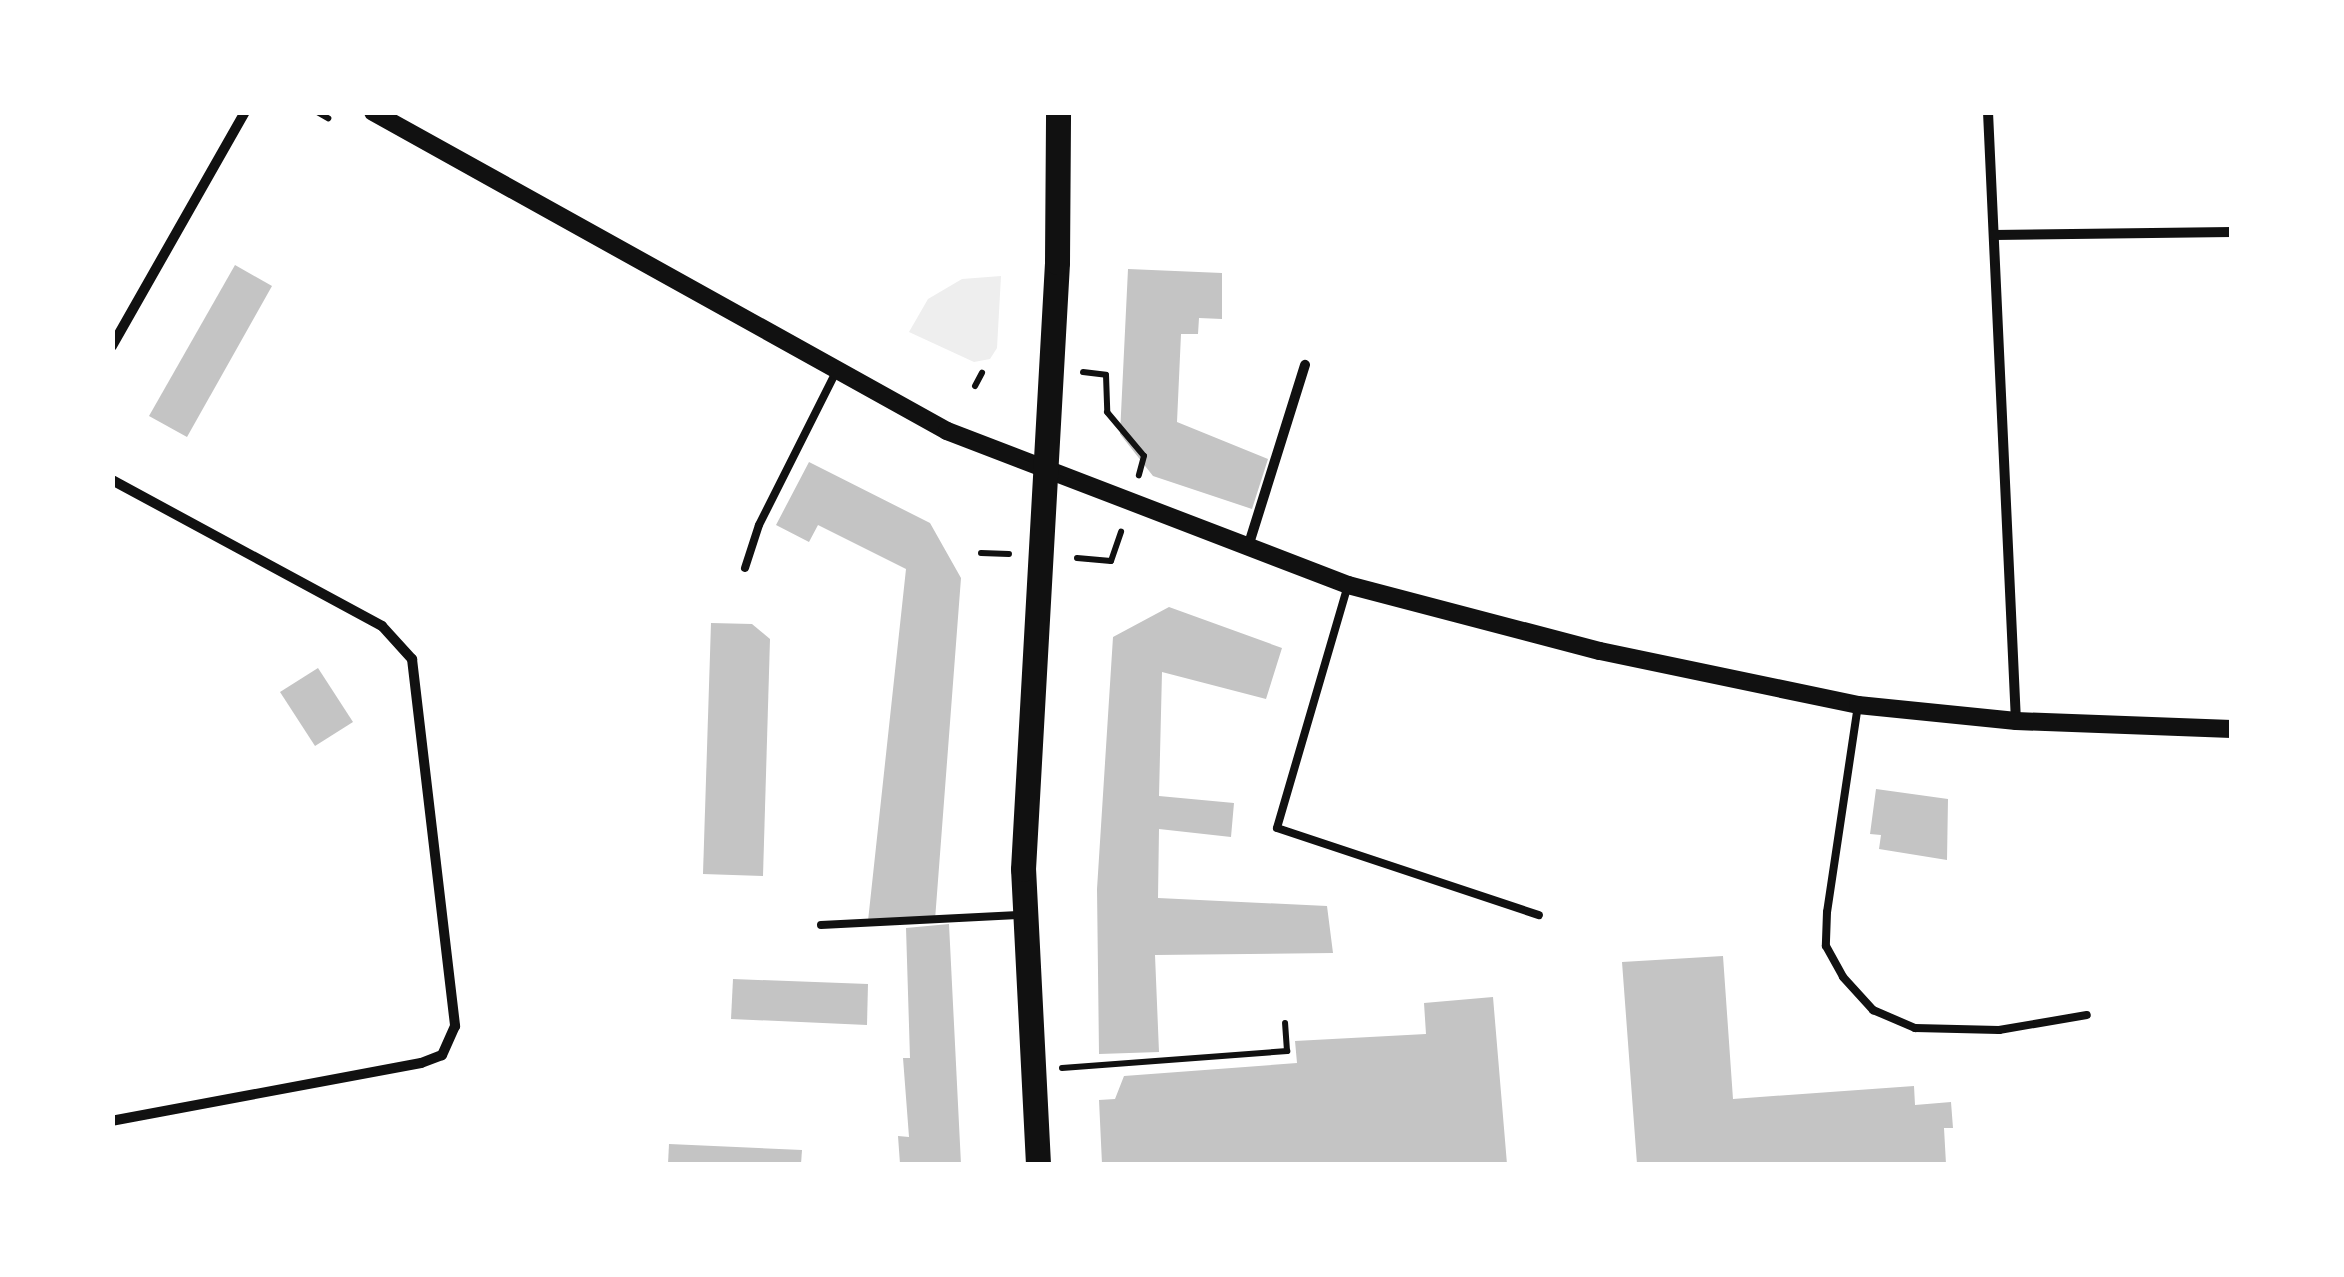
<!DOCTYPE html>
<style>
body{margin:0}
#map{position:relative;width:2344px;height:1277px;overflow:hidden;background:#fff;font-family:"Asap Condensed",sans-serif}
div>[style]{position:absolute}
.green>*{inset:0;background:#eee}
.building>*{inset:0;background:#c4c4c4}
.path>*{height:6px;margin:-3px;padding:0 3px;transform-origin:3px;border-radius:3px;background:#111}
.service>*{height:8px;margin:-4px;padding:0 4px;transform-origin:4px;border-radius:4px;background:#111}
.minor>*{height:10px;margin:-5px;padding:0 5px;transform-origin:5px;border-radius:5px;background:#111}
.tertiary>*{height:18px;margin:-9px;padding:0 9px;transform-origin:9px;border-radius:9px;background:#111}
.primary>*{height:25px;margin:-12.5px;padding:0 12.5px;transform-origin:12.5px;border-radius:12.5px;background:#111}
span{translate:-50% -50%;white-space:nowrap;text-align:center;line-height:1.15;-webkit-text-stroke:8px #fff;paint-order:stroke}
.frame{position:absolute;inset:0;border:115px solid #fff;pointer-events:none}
</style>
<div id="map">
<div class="green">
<i style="clip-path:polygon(1001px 276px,997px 348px,990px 359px,974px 362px,909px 332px,928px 299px,962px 279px)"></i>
</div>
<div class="building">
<i style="clip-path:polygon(235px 265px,272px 286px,187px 437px,149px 416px)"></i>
<i style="clip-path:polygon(1128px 269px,1222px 273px,1222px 319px,1199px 318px,1198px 334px,1181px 334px,1177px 422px,1268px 459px,1252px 509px,1153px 476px,1120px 434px)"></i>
<i style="clip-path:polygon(809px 462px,930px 523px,961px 578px,935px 920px,868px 921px,906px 569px,818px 525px,809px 542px,776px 525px)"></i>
<i style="clip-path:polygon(1169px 607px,1282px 648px,1266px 699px,1162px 672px,1159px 796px,1234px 803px,1231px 837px,1159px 829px,1158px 898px,1327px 906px,1333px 953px,1155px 955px,1159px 1052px,1099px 1054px,1097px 889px,1113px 637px)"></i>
<i style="clip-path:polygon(711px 623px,752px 624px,770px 639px,763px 876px,703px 874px)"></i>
<i style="clip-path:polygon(318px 668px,353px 722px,315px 746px,280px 692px)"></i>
<i style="clip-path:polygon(1876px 789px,1948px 799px,1947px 860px,1879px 849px,1881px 835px,1870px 834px)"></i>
<i style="clip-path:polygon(949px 924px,961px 1164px,900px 1164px,898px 1136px,909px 1137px,903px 1058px,910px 1058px,906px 928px)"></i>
<i style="clip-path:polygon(1723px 956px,1733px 1099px,1914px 1086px,1915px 1105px,1951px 1102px,1953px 1128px,1944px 1128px,1946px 1164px,1637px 1164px,1622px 962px)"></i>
<i style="clip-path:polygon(733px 979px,868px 984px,867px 1025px,731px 1019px)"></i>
<i style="clip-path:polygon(1493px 997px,1507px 1164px,1102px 1164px,1099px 1100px,1115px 1099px,1124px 1076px,1297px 1063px,1295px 1041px,1426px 1034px,1424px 1003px)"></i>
<i style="clip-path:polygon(669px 1144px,802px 1150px,801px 1164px,668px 1164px)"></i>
</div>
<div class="path">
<i style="left:317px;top:112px;width:13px;rotate:29deg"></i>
<i style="left:1083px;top:372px;width:23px;rotate:7deg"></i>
<i style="left:1106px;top:375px;width:37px;rotate:88deg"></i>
<i style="left:1107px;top:412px;width:57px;rotate:49.9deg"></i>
<i style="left:1144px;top:456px;width:20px;rotate:105deg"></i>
<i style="left:975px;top:386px;width:15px;rotate:-62deg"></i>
<i style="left:981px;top:553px;width:28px;rotate:2deg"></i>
<i style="left:1077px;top:558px;width:34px;rotate:5deg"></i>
<i style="left:1111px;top:561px;width:31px;rotate:-71deg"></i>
<i style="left:1062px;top:1068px;width:226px;rotate:-4.3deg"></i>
<i style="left:1287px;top:1051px;width:28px;rotate:-94deg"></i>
</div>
<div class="service">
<i style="left:745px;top:568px;width:45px;rotate:-72deg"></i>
<i style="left:759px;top:525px;width:169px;rotate:-63.3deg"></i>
<i style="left:1348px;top:585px;width:253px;rotate:106.3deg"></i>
<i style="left:1277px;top:828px;width:276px;rotate:18.4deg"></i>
<i style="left:1858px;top:705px;width:209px;rotate:98.5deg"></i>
<i style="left:1827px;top:912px;width:34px;rotate:92deg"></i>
<i style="left:1826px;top:946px;width:35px;rotate:61deg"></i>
<i style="left:1843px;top:977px;width:45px;rotate:47.7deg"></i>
<i style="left:1873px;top:1010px;width:46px;rotate:23.2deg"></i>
<i style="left:1915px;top:1028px;width:84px;rotate:1.4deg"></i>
<i style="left:1999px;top:1030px;width:89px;rotate:-9.7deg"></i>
<i style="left:821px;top:925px;width:200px;rotate:-2.9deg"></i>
</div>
<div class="minor">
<i style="left:1988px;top:112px;width:610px;rotate:87.37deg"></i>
<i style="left:1994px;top:235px;width:238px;rotate:-0.7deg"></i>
<i style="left:112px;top:346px;width:269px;rotate:-60.4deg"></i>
<i style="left:112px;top:480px;width:307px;rotate:28.4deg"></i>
<i style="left:382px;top:626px;width:45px;rotate:47.7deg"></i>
<i style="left:412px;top:659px;width:370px;rotate:83.3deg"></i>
<i style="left:455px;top:1026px;width:32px;rotate:114deg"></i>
<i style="left:442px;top:1055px;width:22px;rotate:159deg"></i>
<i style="left:421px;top:1063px;width:314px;rotate:169.4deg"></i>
<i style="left:1247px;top:550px;width:194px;rotate:-72.6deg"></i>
</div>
<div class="tertiary">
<i style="left:373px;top:112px;width:657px;rotate:29.06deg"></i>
<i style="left:947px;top:431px;width:430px;rotate:21deg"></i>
<i style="left:1348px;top:585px;width:260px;rotate:14.7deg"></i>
<i style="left:1600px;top:651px;width:264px;rotate:11.8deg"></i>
<i style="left:1858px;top:705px;width:159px;rotate:5.8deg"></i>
<i style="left:2016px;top:721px;width:216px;rotate:2.1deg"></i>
</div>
<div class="primary">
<i style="left:1038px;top:1164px;width:295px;rotate:-92.9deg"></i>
<i style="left:1023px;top:869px;width:608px;rotate:-86.79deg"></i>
<i style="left:1057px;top:262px;width:150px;rotate:-89.6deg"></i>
</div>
<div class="frame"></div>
</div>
